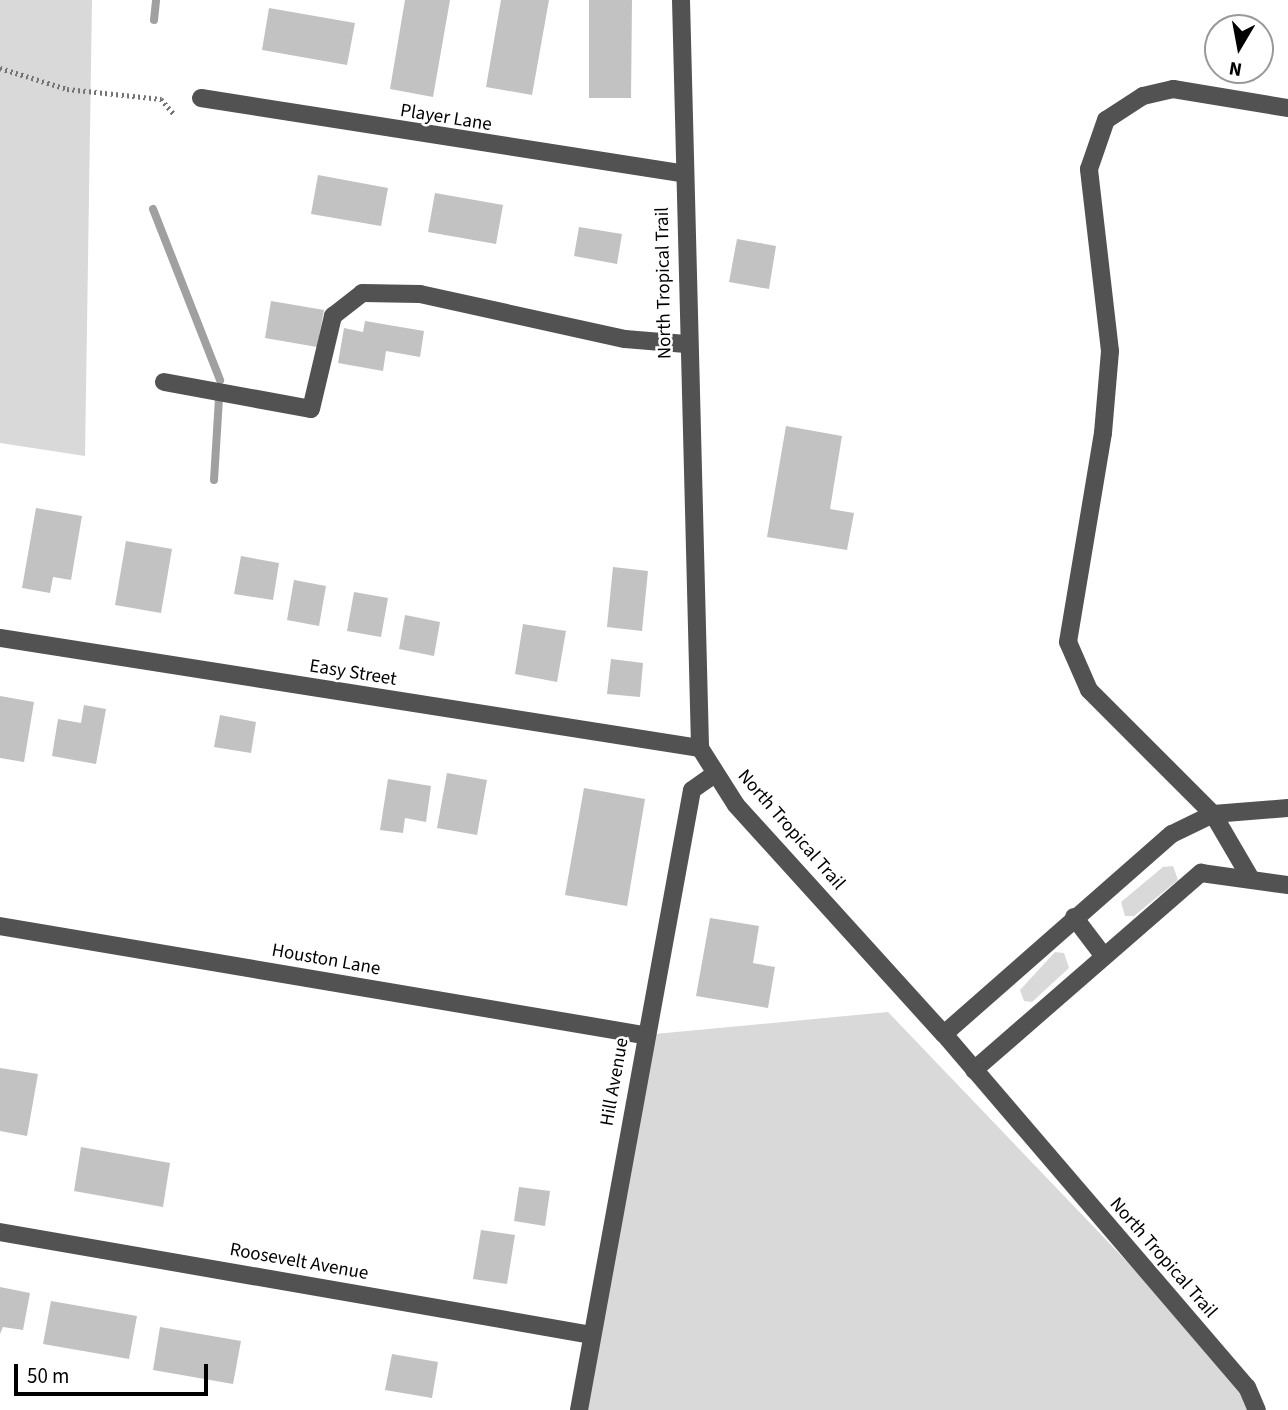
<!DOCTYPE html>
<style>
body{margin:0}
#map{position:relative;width:1288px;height:1410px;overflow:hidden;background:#fff;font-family:"Source Sans 3",sans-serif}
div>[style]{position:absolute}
.green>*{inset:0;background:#d9d9d9}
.stream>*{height:8px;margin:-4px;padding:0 4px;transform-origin:4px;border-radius:4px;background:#a0a0a0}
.building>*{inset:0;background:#c2c2c2}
.path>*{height:4.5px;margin-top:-2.25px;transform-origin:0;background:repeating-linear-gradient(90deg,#747474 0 2px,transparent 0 5.5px)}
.minor>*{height:18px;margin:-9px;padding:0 9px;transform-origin:9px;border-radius:9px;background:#525252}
span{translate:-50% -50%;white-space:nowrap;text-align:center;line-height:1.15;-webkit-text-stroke:5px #fff;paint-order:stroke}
.street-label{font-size:19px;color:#000}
.north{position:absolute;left:1204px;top:14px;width:70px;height:70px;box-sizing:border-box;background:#fff;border:2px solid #999;border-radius:50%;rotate:190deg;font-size:19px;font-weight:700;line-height:28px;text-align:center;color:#000}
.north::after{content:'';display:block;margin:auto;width:24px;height:32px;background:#000;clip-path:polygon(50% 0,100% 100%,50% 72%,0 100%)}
.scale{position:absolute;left:14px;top:1364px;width:194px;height:32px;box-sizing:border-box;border:4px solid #000;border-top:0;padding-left:9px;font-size:21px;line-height:24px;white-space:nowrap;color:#000;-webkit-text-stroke:5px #fff;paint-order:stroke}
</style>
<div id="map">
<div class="green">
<i style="clip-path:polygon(0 0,92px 0,85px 456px,0 443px)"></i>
<i style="clip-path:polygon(1173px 866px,1178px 880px,1134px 916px,1125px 916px,1121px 902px,1163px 867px)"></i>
<i style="clip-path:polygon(1055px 952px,1064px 953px,1069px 968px,1032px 1002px,1024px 1001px,1020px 990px)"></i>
<i style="clip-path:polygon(888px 1012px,1247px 1387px,1252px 1410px,580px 1410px,644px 1035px)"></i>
</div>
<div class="stream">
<i style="left:154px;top:20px;width:20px;rotate:-84deg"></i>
<i style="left:153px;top:209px;width:184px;rotate:68.6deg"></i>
<i style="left:214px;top:480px;width:82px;rotate:-86.5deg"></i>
</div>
<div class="building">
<i style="clip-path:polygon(405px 0,450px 0,433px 97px,390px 89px)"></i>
<i style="clip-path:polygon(501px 0,549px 0,532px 95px,486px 87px)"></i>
<i style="clip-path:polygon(589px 0,632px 0,631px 98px,589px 98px)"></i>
<i style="clip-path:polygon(269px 8px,355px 23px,347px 65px,262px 50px)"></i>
<i style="clip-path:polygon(318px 175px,388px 188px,381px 226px,311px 214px)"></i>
<i style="clip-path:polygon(435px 193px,503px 205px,496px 244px,428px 232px)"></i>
<i style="clip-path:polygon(579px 227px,622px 234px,617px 264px,574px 256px)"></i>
<i style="clip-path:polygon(737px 239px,776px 246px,769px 289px,729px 282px)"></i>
<i style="clip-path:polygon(271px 301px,324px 310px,317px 347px,265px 338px)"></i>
<i style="clip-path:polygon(365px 321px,424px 331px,420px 357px,386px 351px,383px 371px,338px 363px,344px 328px,363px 332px)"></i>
<i style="clip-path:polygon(786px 426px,842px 436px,830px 509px,854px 513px,847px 550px,767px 537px)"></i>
<i style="clip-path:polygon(36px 508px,82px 516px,71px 580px,53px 577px,50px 593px,22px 588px)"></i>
<i style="clip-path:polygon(126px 541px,172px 549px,161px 613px,115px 605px)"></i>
<i style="clip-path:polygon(241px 556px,279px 563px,273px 600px,234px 594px)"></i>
<i style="clip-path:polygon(613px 567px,648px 571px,642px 631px,607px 627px)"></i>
<i style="clip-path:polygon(294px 580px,326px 586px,319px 626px,287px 620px)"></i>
<i style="clip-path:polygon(354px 592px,388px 598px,381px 637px,347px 631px)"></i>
<i style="clip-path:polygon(405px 615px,440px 622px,434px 656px,399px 649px)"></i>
<i style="clip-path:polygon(523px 624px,566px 631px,557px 682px,515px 674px)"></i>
<i style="clip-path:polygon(611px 659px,643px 663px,640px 697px,607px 694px)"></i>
<i style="clip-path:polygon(0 696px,34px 702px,24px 762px,0 758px)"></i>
<i style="clip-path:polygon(84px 705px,106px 709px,96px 764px,52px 756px,58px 719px,81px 723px)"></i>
<i style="clip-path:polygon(220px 715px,256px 722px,251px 753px,214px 747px)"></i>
<i style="clip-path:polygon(447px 773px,487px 780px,477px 835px,437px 828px)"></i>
<i style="clip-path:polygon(388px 779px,431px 786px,426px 822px,405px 818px,403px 833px,380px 830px)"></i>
<i style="clip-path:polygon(584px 788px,645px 799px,627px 906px,565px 895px)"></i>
<i style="clip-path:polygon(710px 918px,759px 926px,753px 963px,775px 967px,768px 1008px,696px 996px)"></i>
<i style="clip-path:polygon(0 1068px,38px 1074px,27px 1136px,0 1131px)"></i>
<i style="clip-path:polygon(81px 1147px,170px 1163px,163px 1207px,74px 1191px)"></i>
<i style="clip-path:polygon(519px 1187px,550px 1191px,545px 1226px,514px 1221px)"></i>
<i style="clip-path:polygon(481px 1230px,515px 1235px,507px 1284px,473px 1279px)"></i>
<i style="clip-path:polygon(0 1287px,30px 1293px,23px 1330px,3px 1327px,0 1334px)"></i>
<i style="clip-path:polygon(51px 1301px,137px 1316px,129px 1359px,43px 1344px)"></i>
<i style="clip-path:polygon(160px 1327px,241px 1341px,233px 1384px,153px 1370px)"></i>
<i style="clip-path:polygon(392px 1354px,438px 1362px,432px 1398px,385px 1390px)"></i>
</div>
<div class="path">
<i style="left:0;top:68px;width:70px;rotate:17.4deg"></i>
<i style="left:67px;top:89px;width:95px;rotate:6.1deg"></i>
<i style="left:161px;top:99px;width:21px;rotate:49deg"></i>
</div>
<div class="minor">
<i style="left:681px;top:0;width:748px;rotate:88.54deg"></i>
<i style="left:700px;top:748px;width:67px;rotate:57.7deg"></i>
<i style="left:736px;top:805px;width:309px;rotate:47.8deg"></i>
<i style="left:944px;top:1034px;width:465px;rotate:49.4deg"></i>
<i style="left:1247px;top:1387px;width:25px;rotate:67deg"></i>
<i style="left:201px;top:98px;width:489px;rotate:8.9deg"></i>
<i style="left:164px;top:382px;width:149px;rotate:10.4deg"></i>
<i style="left:311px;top:409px;width:96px;rotate:-76.7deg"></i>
<i style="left:333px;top:316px;width:37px;rotate:-38deg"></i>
<i style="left:362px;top:293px;width:58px;rotate:1deg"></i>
<i style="left:420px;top:294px;width:210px;rotate:12.4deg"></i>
<i style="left:625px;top:339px;width:61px;rotate:4.7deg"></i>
<i style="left:0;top:638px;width:709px;rotate:8.93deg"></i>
<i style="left:1251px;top:879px;width:75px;rotate:-120.3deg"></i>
<i style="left:1213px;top:814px;width:175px;rotate:-135deg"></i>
<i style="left:1089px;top:690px;width:52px;rotate:-113.6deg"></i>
<i style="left:1068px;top:642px;width:212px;rotate:-80.5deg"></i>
<i style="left:1103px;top:433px;width:82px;rotate:-85.1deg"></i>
<i style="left:1110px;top:351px;width:183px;rotate:-96.6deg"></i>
<i style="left:1089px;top:169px;width:52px;rotate:-70.9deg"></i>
<i style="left:1106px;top:120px;width:44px;rotate:-33deg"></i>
<i style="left:1143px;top:96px;width:31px;rotate:-13deg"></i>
<i style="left:1173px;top:89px;width:117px;rotate:9.4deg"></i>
<i style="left:1074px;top:917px;width:48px;rotate:52.7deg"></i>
<i style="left:0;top:926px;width:653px;rotate:9.61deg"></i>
<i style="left:944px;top:1034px;width:303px;rotate:-41.3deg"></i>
<i style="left:1172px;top:834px;width:46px;rotate:-26deg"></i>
<i style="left:1213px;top:814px;width:75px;rotate:-4.6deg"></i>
<i style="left:974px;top:1070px;width:301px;rotate:-41deg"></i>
<i style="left:1201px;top:873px;width:88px;rotate:7.9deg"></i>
<i style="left:0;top:1232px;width:601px;rotate:9.87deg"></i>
<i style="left:579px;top:1410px;width:630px;rotate:-79.67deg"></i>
<i style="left:692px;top:790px;width:28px;rotate:-35deg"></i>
</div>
<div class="street-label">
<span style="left:446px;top:118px;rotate:9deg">Player Lane</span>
<span style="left:664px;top:283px;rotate:-91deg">North Tropical Trail</span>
<span style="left:353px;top:673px;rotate:9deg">Easy Street</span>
<span style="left:791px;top:830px;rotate:49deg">North Tropical Trail</span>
<span style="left:326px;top:960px;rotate:10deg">Houston Lane</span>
<span style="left:615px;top:1082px;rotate:-80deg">Hill Avenue</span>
<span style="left:1163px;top:1258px;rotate:49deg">North Tropical Trail</span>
<span style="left:299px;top:1262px;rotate:10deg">Roosevelt Avenue</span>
</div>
<div class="north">N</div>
<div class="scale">50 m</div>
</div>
